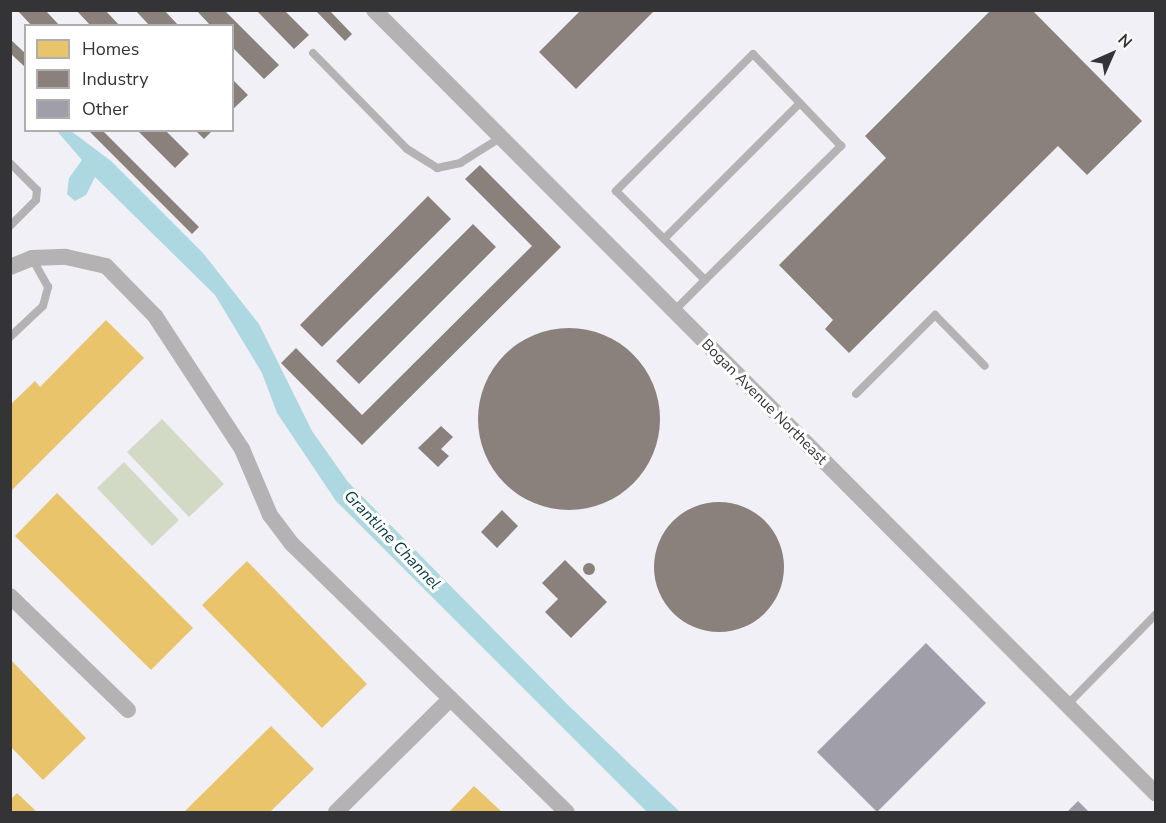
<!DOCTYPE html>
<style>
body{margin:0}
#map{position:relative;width:1166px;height:823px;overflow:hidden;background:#f0f0f6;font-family:"Nunito Sans",sans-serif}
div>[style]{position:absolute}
.green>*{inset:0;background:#d2d9c5}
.water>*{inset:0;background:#aed8e1}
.homes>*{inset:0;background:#e9c46a}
.industry>*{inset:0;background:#8a817c}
.round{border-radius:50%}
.building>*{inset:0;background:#a09ea8}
.lane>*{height:8px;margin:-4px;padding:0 4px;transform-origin:4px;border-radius:4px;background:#b4b2b2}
.street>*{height:16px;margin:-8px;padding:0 8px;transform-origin:8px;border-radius:8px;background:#b4b2b2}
span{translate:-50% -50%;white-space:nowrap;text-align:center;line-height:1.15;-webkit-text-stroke:6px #fff;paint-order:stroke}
.street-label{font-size:15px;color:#343437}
.water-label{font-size:16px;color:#003841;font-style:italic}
.frame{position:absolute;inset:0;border:12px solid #343437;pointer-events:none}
.legend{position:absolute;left:24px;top:24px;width:210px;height:108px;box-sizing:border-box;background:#fff;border:2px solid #aeaeaf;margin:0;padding:8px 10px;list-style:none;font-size:18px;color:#343437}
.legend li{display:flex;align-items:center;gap:12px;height:30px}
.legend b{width:30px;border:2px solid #aeaeaf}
.north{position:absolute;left:1082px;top:24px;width:60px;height:60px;-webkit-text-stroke:4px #fff;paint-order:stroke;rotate:45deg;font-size:16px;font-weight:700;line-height:24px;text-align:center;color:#343437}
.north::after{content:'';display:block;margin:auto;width:21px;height:27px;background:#343437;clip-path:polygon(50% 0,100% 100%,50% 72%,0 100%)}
</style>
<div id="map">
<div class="green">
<i style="clip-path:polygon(162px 419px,224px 484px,189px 517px,127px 452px)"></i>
<i style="clip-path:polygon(124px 462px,179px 520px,152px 546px,97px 488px)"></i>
</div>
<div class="water">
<i style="clip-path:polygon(57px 131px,71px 131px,111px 161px,203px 253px,259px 324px,312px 431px,348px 482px,567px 704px,680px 812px,647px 812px,336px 501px,277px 413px,262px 373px,215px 295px,95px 177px,86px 195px,75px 201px,67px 194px,69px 178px,82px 160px)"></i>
</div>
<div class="homes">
<i style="clip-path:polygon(106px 320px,144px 358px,10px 492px,10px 405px,35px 381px,40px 387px)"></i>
<i style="clip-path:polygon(57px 493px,193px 628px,151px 670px,15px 536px)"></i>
<i style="clip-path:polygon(247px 561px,367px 684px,322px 728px,202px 605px)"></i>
<i style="clip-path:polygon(10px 659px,86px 738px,43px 780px,10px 746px)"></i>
<i style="clip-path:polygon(271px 726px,314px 769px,270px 812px,184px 812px)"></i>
<i style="clip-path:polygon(474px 786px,502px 812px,449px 812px)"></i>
<i style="clip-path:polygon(17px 793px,37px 812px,10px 812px,10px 800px)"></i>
</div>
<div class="industry">
<i style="clip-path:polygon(17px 10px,45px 10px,60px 26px,32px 26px)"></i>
<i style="clip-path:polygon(76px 10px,105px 10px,120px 26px,91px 26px)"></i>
<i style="clip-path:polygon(135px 10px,164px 10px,179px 26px,150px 26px)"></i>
<i style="clip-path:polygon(196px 10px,224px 10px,279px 65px,264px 79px,232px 47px,232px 26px,211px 26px)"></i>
<i style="clip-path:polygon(256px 10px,284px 10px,309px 35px,294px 49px)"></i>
<i style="clip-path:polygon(315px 10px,329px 10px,352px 34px,345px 41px)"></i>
<i style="clip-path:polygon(581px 10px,655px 10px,576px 89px,539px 52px)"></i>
<i style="clip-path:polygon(991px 10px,1032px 10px,1142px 121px,1087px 175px,1058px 146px,849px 353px,825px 329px,833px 320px,779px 265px,886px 158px,865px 136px)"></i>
<i style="clip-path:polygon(10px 39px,26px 54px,26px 68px,10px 53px)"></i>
<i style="clip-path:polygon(232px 79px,248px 95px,232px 110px)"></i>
<i style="clip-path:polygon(88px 130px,102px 130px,199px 227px,192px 234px)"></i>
<i style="clip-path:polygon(137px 130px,165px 130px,189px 154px,175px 168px)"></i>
<i style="clip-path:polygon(195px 130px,213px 130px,204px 139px)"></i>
<i style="clip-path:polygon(480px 165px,561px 247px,362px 445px,281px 363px,296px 348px,362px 415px,532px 246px,465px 179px)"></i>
<i style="clip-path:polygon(428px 196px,451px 219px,322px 347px,300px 325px)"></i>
<i style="clip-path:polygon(473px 224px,496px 247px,359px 384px,336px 361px)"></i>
<i class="round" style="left:478px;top:328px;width:182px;height:182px"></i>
<i style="clip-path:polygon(441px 426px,453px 437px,441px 449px,449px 456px,438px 467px,418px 448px)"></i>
<i class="round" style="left:654px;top:502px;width:130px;height:130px"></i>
<i style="clip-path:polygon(502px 510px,518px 526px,497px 548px,481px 532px)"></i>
<i style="clip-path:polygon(565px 560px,607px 602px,571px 638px,545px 612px,558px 599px,542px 583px)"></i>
<i class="round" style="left:583px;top:563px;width:12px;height:12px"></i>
</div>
<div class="building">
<i style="clip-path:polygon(926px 643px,986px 703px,877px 812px,817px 752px)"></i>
<i style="clip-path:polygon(1078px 801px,1089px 812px,1067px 812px)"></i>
</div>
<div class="lane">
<i style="left:313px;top:53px;width:134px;rotate:45.6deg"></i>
<i style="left:407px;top:149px;width:36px;rotate:32deg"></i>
<i style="left:437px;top:168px;width:24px;rotate:-12deg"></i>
<i style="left:460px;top:163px;width:47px;rotate:-32deg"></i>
<i style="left:10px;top:163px;width:38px;rotate:45deg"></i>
<i style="left:37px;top:190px;width:10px;rotate:96deg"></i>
<i style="left:36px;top:200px;width:37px;rotate:135deg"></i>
<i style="left:664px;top:239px;width:192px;rotate:-45deg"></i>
<i style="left:674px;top:311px;width:38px;rotate:-45deg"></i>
<i style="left:701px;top:284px;width:197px;rotate:-44.6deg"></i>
<i style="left:841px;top:146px;width:127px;rotate:-133.7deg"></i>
<i style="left:753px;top:54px;width:194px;rotate:135deg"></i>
<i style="left:616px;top:191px;width:126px;rotate:45deg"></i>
<i style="left:10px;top:337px;width:45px;rotate:-43.2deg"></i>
<i style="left:43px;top:306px;width:20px;rotate:-75deg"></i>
<i style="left:48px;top:287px;width:33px;rotate:-119deg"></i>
<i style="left:856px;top:394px;width:112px;rotate:-45deg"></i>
<i style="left:935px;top:315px;width:71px;rotate:45.6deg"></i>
<i style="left:1067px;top:705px;width:127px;rotate:-45.6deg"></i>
</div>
<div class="street">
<i style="left:374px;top:10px;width:1107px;rotate:45.07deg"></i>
<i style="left:10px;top:267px;width:24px;rotate:-22deg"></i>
<i style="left:32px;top:258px;width:34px;rotate:-2deg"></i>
<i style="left:66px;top:257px;width:41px;rotate:12.7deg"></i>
<i style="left:106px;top:266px;width:70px;rotate:45.6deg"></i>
<i style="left:155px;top:316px;width:159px;rotate:56.8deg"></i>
<i style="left:242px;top:449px;width:72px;rotate:67deg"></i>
<i style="left:270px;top:515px;width:36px;rotate:53deg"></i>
<i style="left:292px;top:544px;width:384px;rotate:44.3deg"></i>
<i style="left:10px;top:596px;width:164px;rotate:44deg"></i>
<i style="left:336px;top:812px;width:161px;rotate:-44.7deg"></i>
</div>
<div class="street-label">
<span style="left:764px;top:402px;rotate:45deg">Bogan Avenue Northeast</span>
</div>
<div class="water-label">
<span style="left:392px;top:540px;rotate:46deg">Grantline Channel</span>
</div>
<div class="frame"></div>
<ul class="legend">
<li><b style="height:16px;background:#e9c46a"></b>Homes</li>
<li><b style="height:16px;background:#8a817c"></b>Industry</li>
<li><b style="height:16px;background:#a09ea8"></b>Other</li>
</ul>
<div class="north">N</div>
</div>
